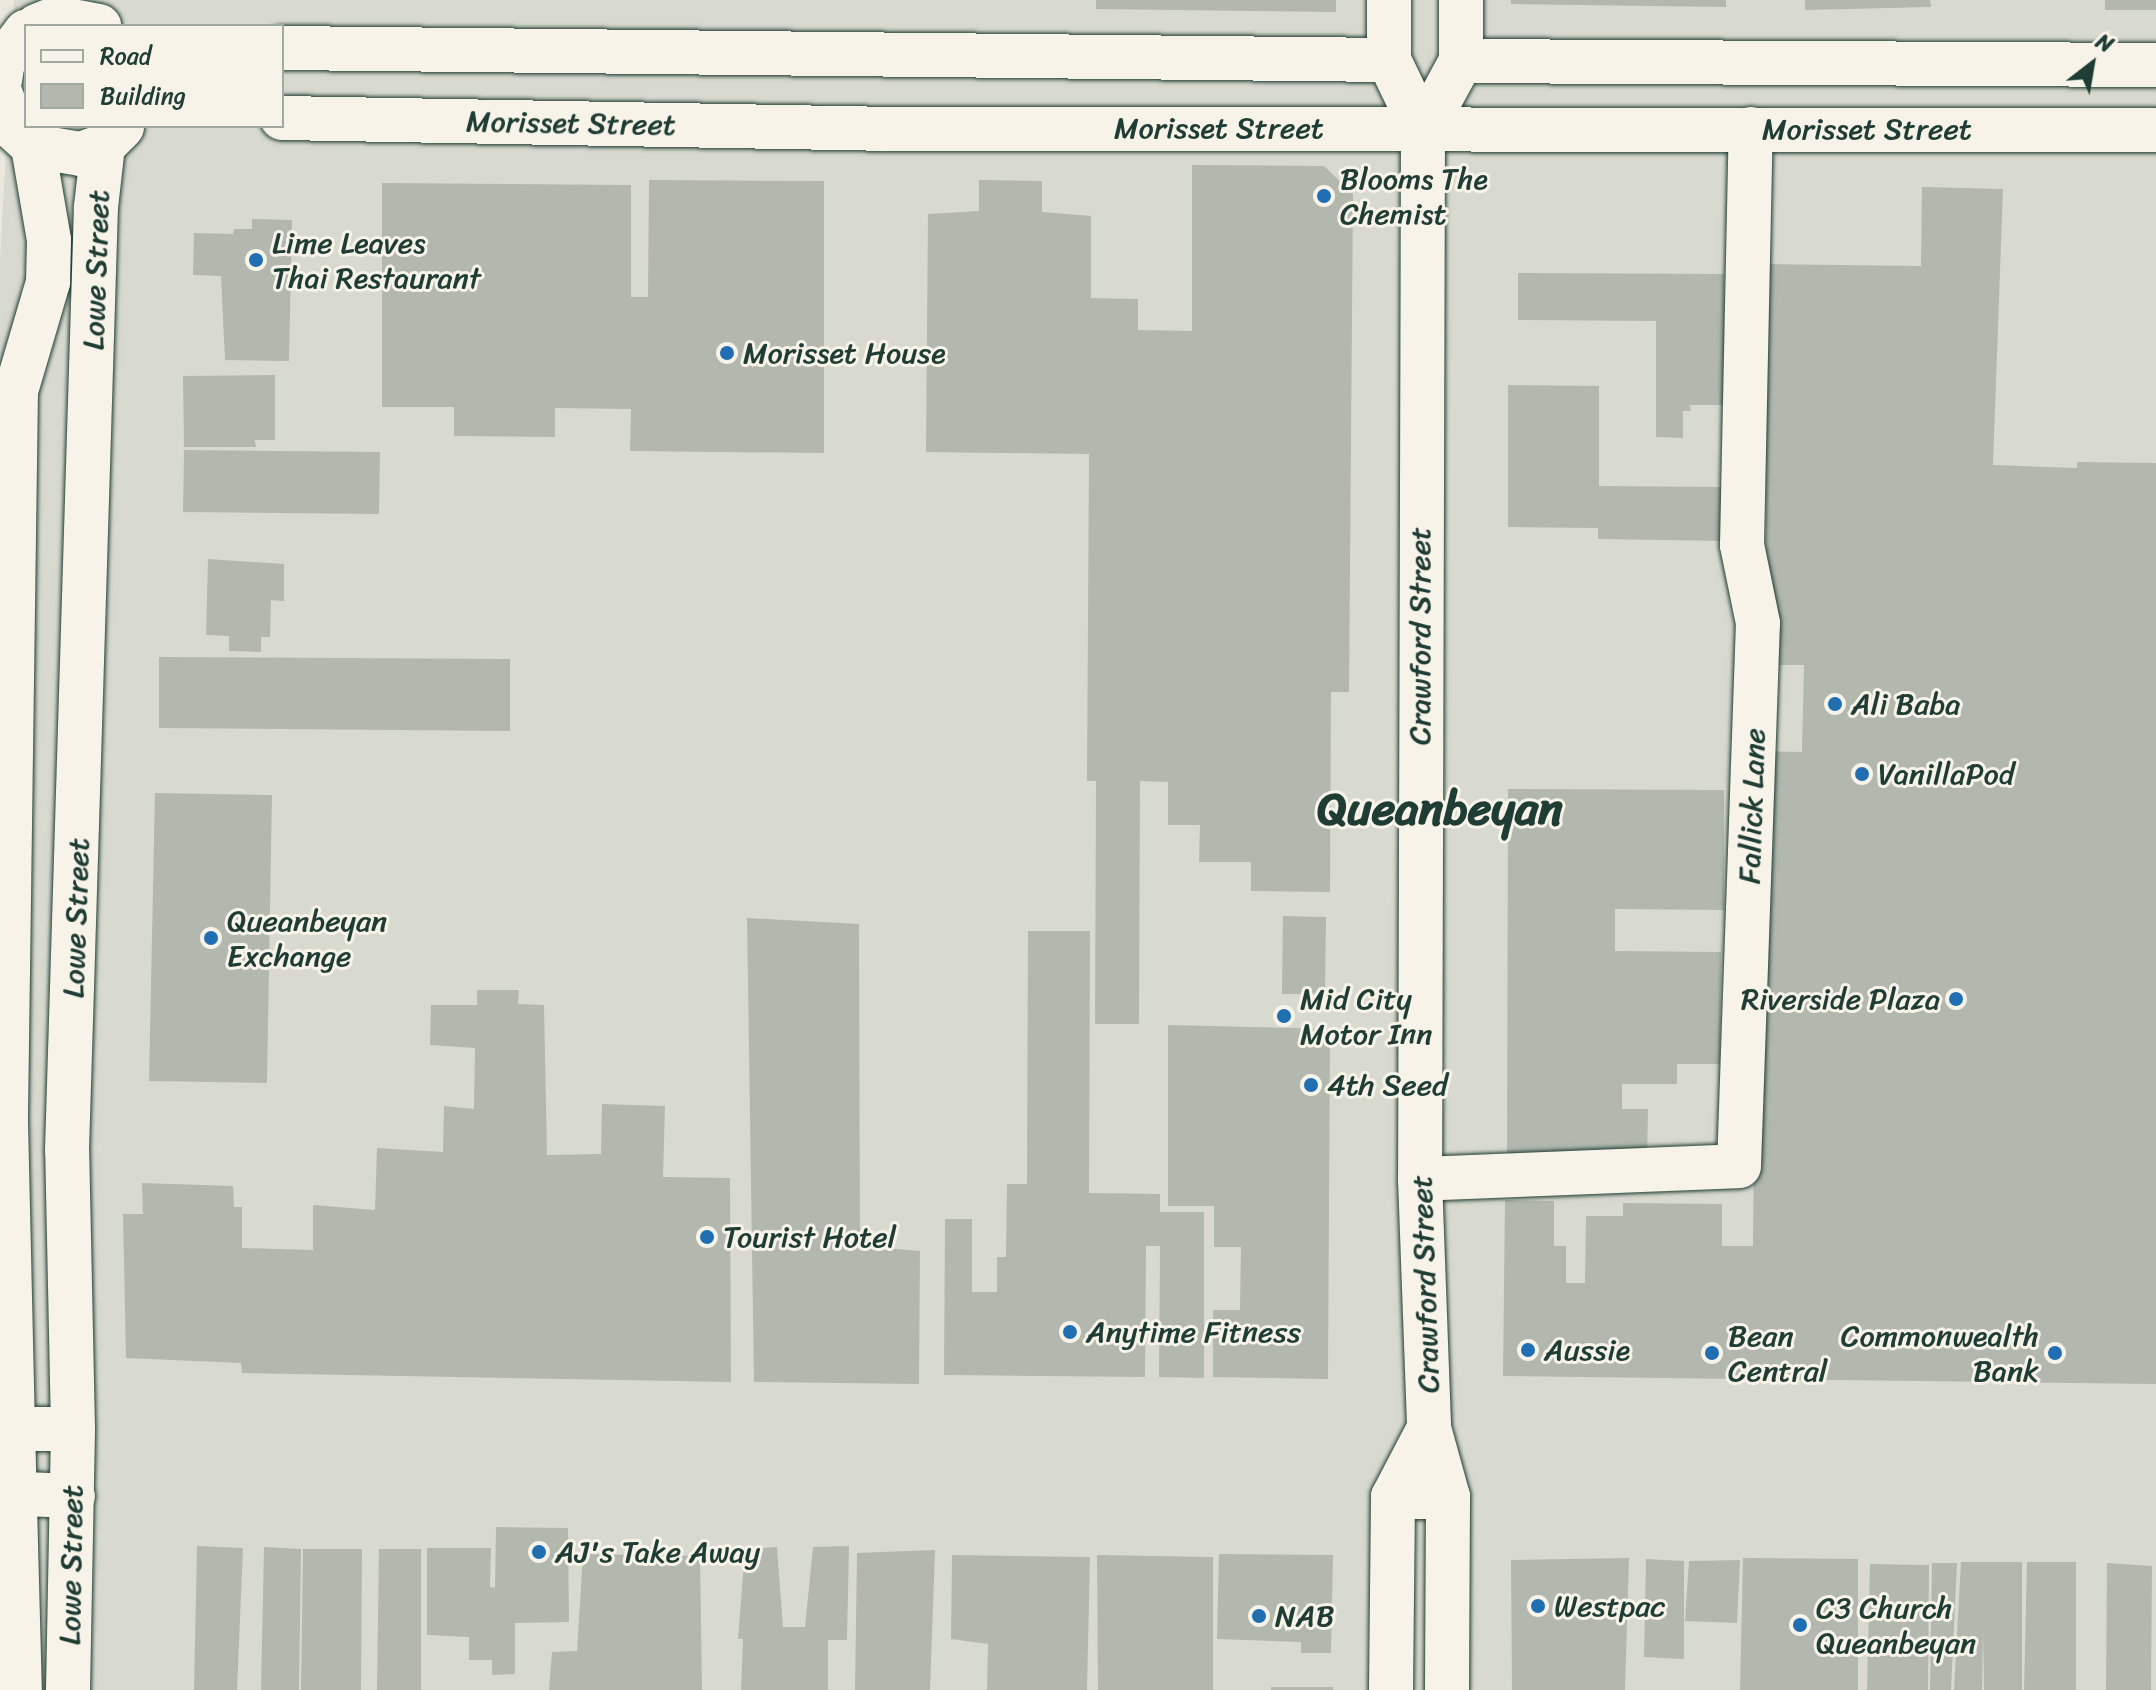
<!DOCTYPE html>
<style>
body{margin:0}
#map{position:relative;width:2156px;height:1690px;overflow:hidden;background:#eae8dd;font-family:Sriracha,sans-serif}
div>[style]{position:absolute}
.built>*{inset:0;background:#d9dacf}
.building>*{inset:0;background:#b2b8ae}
.roads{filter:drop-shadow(0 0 2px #1f3d34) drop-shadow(0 0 2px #1f3d34)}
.minor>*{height:44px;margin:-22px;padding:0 22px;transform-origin:22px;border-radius:22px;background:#f7f3e8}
.major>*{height:44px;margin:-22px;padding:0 22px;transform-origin:22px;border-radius:22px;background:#f7f3e8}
.highway>*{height:44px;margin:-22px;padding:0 22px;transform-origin:22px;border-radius:22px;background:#f7f3e8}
.dots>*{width:22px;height:22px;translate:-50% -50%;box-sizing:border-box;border:4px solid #f7f3e8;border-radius:50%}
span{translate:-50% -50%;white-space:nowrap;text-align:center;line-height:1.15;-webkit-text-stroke:6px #f7f3e8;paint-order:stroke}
.street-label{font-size:30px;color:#1f3d34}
.poi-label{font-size:30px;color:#1f3d34}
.left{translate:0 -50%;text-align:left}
.right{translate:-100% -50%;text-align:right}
.town-label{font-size:46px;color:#1f3d34;font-weight:700}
.legend{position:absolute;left:24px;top:24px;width:260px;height:104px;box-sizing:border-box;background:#f7f3e8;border:2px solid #a1aaa0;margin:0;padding:10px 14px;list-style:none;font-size:24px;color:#1f3d34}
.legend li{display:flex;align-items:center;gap:16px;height:40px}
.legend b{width:40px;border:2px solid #a1aaa0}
.north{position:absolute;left:2052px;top:24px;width:80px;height:80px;-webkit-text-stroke:6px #f7f3e8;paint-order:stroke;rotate:31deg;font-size:22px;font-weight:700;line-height:32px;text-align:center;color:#1f3d34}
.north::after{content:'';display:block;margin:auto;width:28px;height:36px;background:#1f3d34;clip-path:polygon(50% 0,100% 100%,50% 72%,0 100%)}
</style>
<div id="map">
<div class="built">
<i style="clip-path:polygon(evenodd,14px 0,2156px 0,2156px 1690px,0 1690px,0 261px,14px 0,26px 26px,282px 26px,282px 126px,26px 126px,26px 26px)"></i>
</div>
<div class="building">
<i style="clip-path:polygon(1096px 0,1336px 0,1336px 12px,1096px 9px)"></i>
<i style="clip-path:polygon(1511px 0,1726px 0,1726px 7px,1511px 4px)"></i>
<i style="clip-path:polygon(1805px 0,1930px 0,1931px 7px,1805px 10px)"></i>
<i style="clip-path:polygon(2105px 0,2156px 0,2156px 10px,2105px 10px)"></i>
<i style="clip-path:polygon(1192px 165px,1324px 166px,1353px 194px,1349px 692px,1331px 692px,1330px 892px,1251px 891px,1251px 862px,1199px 862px,1200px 825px,1168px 825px,1168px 782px,1140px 781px,1139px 1024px,1095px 1024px,1096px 781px,1087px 781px,1089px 454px,926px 452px,928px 214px,979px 211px,979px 180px,1042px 181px,1042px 212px,1091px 216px,1091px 298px,1138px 299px,1138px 330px,1192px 331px)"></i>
<i style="clip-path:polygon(649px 180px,824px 181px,824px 453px,630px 451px,631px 409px,555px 408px,555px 437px,454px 436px,454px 407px,382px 407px,382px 183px,631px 185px,631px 297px,648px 297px)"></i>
<i style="clip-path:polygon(1922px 187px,2003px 189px,1993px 465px,2077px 468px,2077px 462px,2156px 463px,2156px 1384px,1503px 1376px,1505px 1200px,1554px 1201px,1554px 1246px,1566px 1246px,1566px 1283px,1585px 1283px,1586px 1216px,1623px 1216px,1623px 1203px,1722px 1204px,1722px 1246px,1753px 1246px,1757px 751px,1802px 752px,1804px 665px,1765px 665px,1768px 264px,1921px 266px)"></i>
<i style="clip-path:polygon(252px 219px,292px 220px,289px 361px,225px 360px,221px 276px,193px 275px,194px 233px,233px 234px,234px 229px,252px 229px)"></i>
<i style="clip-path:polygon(1518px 273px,1724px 274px,1724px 405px,1690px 405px,1691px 411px,1683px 411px,1683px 438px,1656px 437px,1656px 321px,1518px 320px)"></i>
<i style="clip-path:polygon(275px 375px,275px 440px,255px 440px,256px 447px,184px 447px,183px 376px)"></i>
<i style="clip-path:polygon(1508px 385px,1599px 386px,1599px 486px,1728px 487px,1727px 541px,1598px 539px,1598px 528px,1508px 527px)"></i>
<i style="clip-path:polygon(184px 450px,380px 452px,379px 514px,183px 512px)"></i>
<i style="clip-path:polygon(208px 559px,284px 564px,284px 601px,271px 600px,270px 637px,261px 637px,261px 652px,229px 651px,229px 636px,206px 635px)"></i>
<i style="clip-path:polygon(159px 657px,510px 659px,510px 731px,159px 728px)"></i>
<i style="clip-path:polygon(1508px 789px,1724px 790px,1724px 910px,1615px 909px,1615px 951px,1721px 952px,1720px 1064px,1677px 1064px,1677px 1084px,1622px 1084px,1622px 1109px,1648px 1109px,1647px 1167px,1507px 1166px)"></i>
<i style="clip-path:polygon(155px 793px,272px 795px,267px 1083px,149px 1081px)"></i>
<i style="clip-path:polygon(1283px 916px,1326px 917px,1325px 994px,1282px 994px)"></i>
<i style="clip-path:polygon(747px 918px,859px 924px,860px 1246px,920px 1251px,919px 1384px,754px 1382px)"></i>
<i style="clip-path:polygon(1028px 931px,1090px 931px,1089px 1193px,1160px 1194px,1160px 1212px,1204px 1212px,1204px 1378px,1159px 1377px,1160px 1246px,1146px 1246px,1145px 1377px,944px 1375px,945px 1219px,972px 1219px,972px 1292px,997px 1292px,997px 1257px,1006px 1257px,1007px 1184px,1027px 1184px)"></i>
<i style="clip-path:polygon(477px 990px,519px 990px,518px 1004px,544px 1005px,547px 1155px,601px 1154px,602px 1104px,665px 1106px,663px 1177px,730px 1178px,731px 1382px,242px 1373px,241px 1363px,126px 1358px,123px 1214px,143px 1214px,142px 1183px,233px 1186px,234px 1207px,242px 1207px,242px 1248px,313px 1250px,313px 1205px,375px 1210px,377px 1148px,443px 1152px,444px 1106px,474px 1109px,475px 1048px,430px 1045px,431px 1005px,477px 1005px)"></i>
<i style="clip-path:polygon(1168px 1025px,1330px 1029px,1328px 1379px,1213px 1377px,1213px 1310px,1240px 1310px,1241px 1247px,1214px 1247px,1214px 1206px,1168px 1206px)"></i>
<i style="clip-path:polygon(496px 1527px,568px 1528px,569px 1622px,515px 1623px,515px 1674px,492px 1675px,492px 1660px,469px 1660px,469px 1637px,427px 1635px,427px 1548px,491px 1548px,490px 1587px,495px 1588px)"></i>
<i style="clip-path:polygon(197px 1546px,243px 1548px,237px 1690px,194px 1690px)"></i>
<i style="clip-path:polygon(849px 1546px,847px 1640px,828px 1640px,828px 1690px,741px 1690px,743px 1639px,738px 1639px,745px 1549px,777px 1547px,783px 1627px,805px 1627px,813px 1547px)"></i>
<i style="clip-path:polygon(264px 1547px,301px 1549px,299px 1690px,261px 1690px)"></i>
<i style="clip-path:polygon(303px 1549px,362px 1549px,361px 1690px,301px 1690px)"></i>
<i style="clip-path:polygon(379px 1549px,421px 1549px,421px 1690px,377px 1690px)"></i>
<i style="clip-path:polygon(935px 1550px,930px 1690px,855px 1690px,857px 1553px)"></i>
<i style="clip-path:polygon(583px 1554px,700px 1556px,702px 1690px,549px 1690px,552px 1652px,577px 1651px)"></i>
<i style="clip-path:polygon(1219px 1554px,1333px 1555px,1331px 1653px,1301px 1653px,1301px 1642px,1217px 1639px)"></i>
<i style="clip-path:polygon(952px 1555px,1090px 1557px,1087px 1690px,987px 1690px,988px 1644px,951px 1639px)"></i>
<i style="clip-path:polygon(1097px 1555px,1213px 1557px,1213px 1690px,1098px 1690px)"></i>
<i style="clip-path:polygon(1629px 1558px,1625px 1690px,1512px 1690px,1511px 1560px)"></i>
<i style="clip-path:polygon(1743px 1558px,1858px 1559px,1858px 1690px,1740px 1690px)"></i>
<i style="clip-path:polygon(1646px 1559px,1684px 1561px,1684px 1659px,1644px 1657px)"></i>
<i style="clip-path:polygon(1740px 1560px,1737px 1623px,1685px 1621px,1689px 1561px)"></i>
<i style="clip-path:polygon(1961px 1562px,2022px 1562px,2022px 1690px,1984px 1690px,1983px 1630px,1982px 1690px,1954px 1690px)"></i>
<i style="clip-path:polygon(2027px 1562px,2076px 1562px,2076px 1690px,2024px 1690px)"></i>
<i style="clip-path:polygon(1932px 1563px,1957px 1563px,1951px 1690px,1930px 1690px)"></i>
<i style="clip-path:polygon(2107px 1563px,2152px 1566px,2151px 1690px,2106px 1690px)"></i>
<i style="clip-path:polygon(1870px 1564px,1929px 1565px,1928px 1690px,1867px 1690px)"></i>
<i style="clip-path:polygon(1271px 1687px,1333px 1687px,1333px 1690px,1271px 1690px)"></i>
</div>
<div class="roads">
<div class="minor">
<i style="left:37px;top:26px;width:22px;rotate:-22deg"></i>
<i style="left:57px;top:18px;width:43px;rotate:10.8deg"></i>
<i style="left:282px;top:48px;width:1107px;rotate:0.62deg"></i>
<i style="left:1461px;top:61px;width:695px;rotate:0.33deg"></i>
<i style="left:0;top:80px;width:18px;rotate:-81deg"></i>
<i style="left:3px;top:62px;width:38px;rotate:-53deg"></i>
<i style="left:0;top:92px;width:38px;rotate:70deg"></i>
<i style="left:13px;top:128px;width:27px;rotate:42deg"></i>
<i style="left:33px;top:146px;width:49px;rotate:9.5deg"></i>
<i style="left:81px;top:154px;width:23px;rotate:-20deg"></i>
<i style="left:103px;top:146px;width:27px;rotate:-45deg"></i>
<i style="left:282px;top:118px;width:609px;rotate:1.03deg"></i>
<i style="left:891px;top:129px;width:1265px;rotate:0.05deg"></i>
<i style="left:1420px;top:1179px;width:319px;rotate:-2.3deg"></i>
<i style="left:1739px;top:1166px;width:543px;rotate:-88deg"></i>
<i style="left:1758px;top:623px;width:80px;rotate:-101.6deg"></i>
<i style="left:1742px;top:545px;width:416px;rotate:-88.8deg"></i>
<i style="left:13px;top:1429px;width:313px;rotate:-91.3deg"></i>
<i style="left:6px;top:1116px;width:725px;rotate:-89.21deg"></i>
<i style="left:16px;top:391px;width:114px;rotate:-73.6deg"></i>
<i style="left:48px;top:282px;width:42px;rotate:-88.6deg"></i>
<i style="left:49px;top:240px;width:95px;rotate:-99.7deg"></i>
<i style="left:73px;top:1429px;width:279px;rotate:-91.2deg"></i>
<i style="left:67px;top:1150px;width:943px;rotate:-88.24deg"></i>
<i style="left:96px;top:207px;width:61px;rotate:-83.5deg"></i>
<i style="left:1391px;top:1690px;width:193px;rotate:-89.4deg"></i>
<i style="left:1447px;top:1690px;width:193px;rotate:-89.7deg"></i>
</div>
<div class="major">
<i style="left:1389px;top:0;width:60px;rotate:90deg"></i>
<i style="left:1389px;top:60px;width:79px;rotate:64.4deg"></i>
<i style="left:1423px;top:131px;width:1048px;rotate:90.16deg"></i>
<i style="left:1420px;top:1179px;width:249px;rotate:87.9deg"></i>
<i style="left:1423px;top:131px;width:80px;rotate:-61.5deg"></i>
<i style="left:1461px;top:61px;width:61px;rotate:-90deg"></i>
<i style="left:13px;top:1429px;width:261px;rotate:88.5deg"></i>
<i style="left:68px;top:1690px;width:261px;rotate:-88.9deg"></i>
</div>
<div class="highway">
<i style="left:1429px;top:1428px;width:72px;rotate:74.6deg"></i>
<i style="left:1448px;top:1497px;width:55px;rotate:180deg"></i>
<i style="left:1393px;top:1497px;width:78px;rotate:-62.4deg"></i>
<i style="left:0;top:1429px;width:73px"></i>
<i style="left:0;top:1493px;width:73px;rotate:2.4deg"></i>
</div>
</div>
<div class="dots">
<i style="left:1324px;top:196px;background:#1f6fb2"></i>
<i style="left:256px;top:260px;background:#1f6fb2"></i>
<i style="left:727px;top:353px;background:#1f6fb2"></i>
<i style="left:1835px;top:704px;background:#1f6fb2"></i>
<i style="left:1862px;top:774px;background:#1f6fb2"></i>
<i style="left:211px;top:938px;background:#1f6fb2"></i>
<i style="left:1956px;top:999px;background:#1f6fb2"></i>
<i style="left:1284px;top:1016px;background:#1f6fb2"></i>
<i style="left:1311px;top:1085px;background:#1f6fb2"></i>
<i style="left:707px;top:1237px;background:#1f6fb2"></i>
<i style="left:1070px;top:1332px;background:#1f6fb2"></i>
<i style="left:1528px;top:1350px;background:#1f6fb2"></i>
<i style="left:1712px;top:1353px;background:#1f6fb2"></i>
<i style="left:2055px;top:1353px;background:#1f6fb2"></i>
<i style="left:539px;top:1552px;background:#1f6fb2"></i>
<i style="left:1538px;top:1606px;background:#1f6fb2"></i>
<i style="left:1259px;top:1616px;background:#1f6fb2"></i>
<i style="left:1800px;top:1625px;background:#1f6fb2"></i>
</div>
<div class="street-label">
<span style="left:571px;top:123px;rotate:1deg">Morisset Street</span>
<span style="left:1219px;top:128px">Morisset Street</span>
<span style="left:1867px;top:129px">Morisset Street</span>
<span style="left:96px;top:270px;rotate:-88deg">Lowe Street</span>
<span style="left:1420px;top:636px;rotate:-90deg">Crawford Street</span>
<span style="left:1752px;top:806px;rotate:-88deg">Fallick Lane</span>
<span style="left:76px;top:918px;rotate:-88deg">Lowe Street</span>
<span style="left:1425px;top:1284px;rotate:-92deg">Crawford Street</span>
<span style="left:71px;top:1565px;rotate:-89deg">Lowe Street</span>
</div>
<div class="poi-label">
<span class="left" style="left:1340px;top:196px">Blooms The<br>Chemist</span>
<span class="left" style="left:272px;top:260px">Lime Leaves<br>Thai Restaurant</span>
<span class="left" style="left:743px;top:353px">Morisset House</span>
<span class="left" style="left:1851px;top:704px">Ali Baba</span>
<span class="left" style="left:1878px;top:774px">VanillaPod</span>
<span class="left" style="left:227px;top:938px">Queanbeyan<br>Exchange</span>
<span class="left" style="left:1300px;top:1016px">Mid City<br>Motor Inn</span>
<span class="right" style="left:1940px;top:999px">Riverside Plaza</span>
<span class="left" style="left:1327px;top:1085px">4th Seed</span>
<span class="left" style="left:723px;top:1237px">Tourist Hotel</span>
<span class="left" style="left:1086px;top:1332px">Anytime Fitness</span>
<span class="left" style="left:1728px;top:1353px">Bean<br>Central</span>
<span class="right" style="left:2039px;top:1353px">Commonwealth<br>Bank</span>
<span class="left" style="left:1544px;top:1350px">Aussie</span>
<span class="left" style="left:555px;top:1552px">AJ's Take Away</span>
<span class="left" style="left:1554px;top:1606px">Westpac</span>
<span class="left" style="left:1816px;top:1625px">C3 Church<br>Queanbeyan</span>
<span class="left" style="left:1275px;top:1616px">NAB</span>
</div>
<div class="town-label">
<span style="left:1440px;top:809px">Queanbeyan</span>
</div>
<ul class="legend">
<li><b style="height:10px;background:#f7f3e8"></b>Road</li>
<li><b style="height:22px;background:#b2b8ae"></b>Building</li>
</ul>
<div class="north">N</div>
</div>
